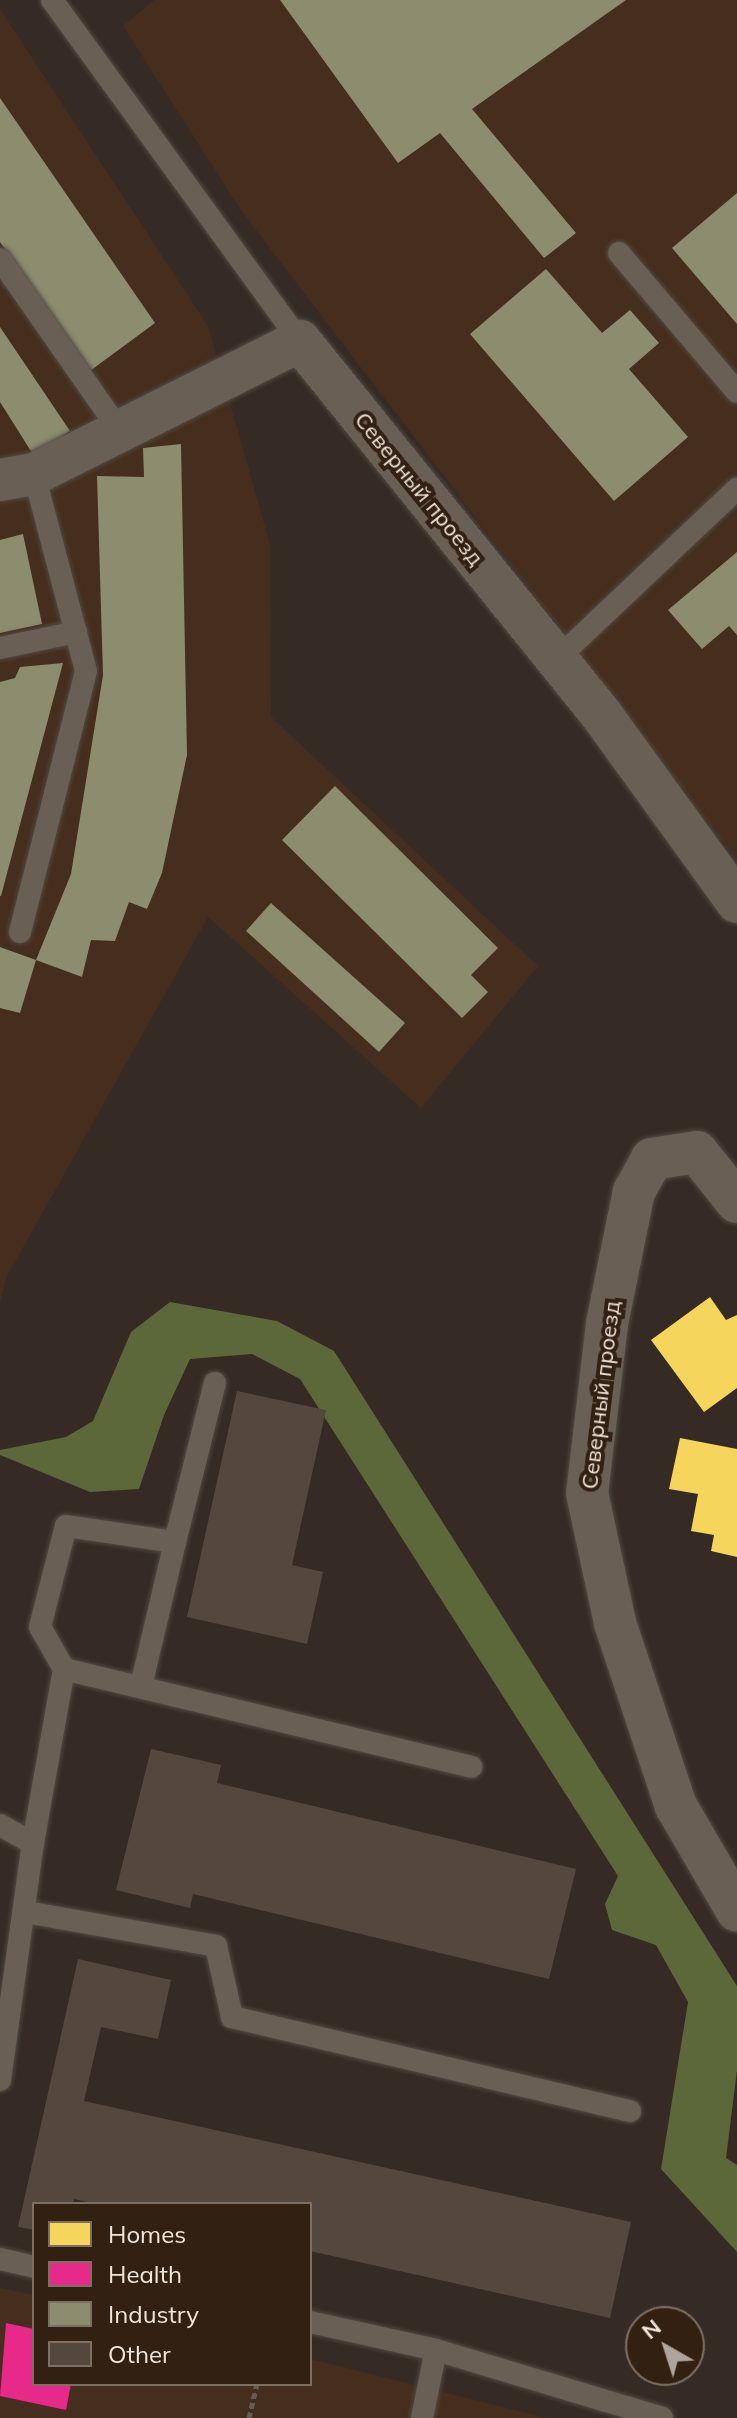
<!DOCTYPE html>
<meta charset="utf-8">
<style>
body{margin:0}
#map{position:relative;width:737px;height:2418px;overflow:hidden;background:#352b24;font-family:Mulish,sans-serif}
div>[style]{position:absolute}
.built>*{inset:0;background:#452e1d}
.forest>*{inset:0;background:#5c673a}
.homes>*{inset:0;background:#f6d55c}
.health>*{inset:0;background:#e7298a}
.industry>*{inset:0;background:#8c8c6e}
.building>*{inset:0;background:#54473e}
.path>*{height:5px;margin-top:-2.5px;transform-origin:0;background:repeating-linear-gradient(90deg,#655c54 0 6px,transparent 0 10px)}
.roads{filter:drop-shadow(0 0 2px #514a43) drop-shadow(0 0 2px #514a43)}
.lane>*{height:22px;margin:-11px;padding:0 11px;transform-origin:11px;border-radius:11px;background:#6a5f54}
.street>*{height:42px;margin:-21px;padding:0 21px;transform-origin:21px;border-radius:21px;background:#6a5f54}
span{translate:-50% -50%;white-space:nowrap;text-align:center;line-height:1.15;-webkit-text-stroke:8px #322012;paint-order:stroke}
.street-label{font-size:22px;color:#f1e5dc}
.legend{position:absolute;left:32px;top:2202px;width:280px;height:184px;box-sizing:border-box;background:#322012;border:2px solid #7e6f63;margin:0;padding:10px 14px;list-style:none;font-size:24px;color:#f1e5dc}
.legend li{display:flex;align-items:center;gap:16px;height:40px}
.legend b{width:40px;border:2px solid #7e6f63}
.north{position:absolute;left:625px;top:2306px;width:80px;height:80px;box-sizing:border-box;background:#322012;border:2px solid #7e6f63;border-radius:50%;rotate:321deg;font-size:22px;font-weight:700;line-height:32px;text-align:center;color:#f1e5dc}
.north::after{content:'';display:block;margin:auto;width:28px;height:36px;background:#afa49c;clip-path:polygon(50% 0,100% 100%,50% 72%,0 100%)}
</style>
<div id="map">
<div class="built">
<i style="clip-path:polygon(154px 0,737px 0,737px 860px,240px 209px,123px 26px)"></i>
<i style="clip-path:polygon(0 9px,208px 326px,270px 544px,271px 717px,538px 966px,421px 1108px,208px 917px,6px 1278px,0 1304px)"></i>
<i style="clip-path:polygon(0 2288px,34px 2295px,34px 2384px,310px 2384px,310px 2359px,547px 2418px,0 2418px)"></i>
</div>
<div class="forest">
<i style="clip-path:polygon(170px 1302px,277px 1321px,334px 1351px,737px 1986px,737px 2070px,726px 2158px,737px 2165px,737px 2252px,661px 2169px,688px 2002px,656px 1945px,612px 1930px,605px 1904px,618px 1876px,300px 1379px,252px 1354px,190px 1359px,164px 1415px,139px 1489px,90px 1492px,0 1455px,0 1450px,66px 1437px,93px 1421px,131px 1332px)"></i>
</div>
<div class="homes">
<i style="clip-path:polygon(710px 1297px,726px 1320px,737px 1315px,737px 1388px,704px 1412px,651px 1340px)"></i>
<i style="clip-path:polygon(680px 1438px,737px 1449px,737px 1557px,711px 1551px,714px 1535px,691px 1531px,698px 1494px,669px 1489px)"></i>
</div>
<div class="health">
<i style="clip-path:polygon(6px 2323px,34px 2329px,34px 2384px,71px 2384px,66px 2410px,0 2396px)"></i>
</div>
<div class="industry">
<i style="clip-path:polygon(280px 0,626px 0,472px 109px,576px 233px,544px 258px,440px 133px,398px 163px)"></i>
<i style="clip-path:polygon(0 98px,155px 323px,90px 371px,0 242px)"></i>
<i style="clip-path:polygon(737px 193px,737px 324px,672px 248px)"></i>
<i style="clip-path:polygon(546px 269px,602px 333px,630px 310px,659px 343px,629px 369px,688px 437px,614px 501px,470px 334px)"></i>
<i style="clip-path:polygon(0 327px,70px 431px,34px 456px,0 402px)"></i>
<i style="clip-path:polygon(181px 444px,187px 755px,162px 873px,147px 909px,129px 902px,115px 941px,91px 940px,82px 977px,36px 960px,71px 874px,103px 675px,97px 476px,144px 477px,143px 448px)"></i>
<i style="clip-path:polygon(23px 534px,42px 624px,0 633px,0 540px)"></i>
<i style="clip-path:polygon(737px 552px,737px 635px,729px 626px,702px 649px,668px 610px)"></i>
<i style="clip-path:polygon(63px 663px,1px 896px,0 896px,0 682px,15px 678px,20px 667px)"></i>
<i style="clip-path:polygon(335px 786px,498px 948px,471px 975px,488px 992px,462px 1018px,282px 840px)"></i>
<i style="clip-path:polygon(271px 903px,405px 1023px,379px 1052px,246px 931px)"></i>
<i style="clip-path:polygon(0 947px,36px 960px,20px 1013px,0 1008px)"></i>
</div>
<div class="building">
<i style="clip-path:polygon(237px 1391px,326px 1410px,292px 1565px,323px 1572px,307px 1644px,187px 1617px)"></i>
<i style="clip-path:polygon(151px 1749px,221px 1765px,217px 1783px,576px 1869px,549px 1979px,193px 1894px,190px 1908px,116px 1890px)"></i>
<i style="clip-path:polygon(78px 1959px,171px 1980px,158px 2039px,101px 2027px,84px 2101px,631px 2222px,610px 2318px,310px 2251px,310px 2204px,96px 2204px,74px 2199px,73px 2204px,34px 2204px,34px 2230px,18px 2227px)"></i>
</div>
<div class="path">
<i style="left:249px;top:2418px;width:35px;rotate:-77deg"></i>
</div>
<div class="roads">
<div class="lane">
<i style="left:52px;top:0;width:422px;rotate:54deg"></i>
<i style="left:619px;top:253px;width:182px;rotate:49.7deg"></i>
<i style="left:0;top:259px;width:210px;rotate:55.1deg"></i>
<i style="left:0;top:648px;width:78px;rotate:-11.9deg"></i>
<i style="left:557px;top:659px;width:248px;rotate:-43.4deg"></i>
<i style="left:20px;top:932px;width:269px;rotate:-75.8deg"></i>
<i style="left:86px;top:671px;width:204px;rotate:-104.8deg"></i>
<i style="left:64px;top:1669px;width:48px;rotate:-119.7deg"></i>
<i style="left:40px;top:1627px;width:104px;rotate:-75.6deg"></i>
<i style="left:66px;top:1526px;width:110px;rotate:8.4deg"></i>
<i style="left:175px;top:1542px;width:164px;rotate:-75.9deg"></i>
<i style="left:141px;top:1686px;width:148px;rotate:-76.7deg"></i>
<i style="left:0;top:1825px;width:38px;rotate:29deg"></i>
<i style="left:26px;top:1912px;width:193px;rotate:10.1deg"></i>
<i style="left:216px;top:1946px;width:73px;rotate:77.3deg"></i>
<i style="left:232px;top:2017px;width:409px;rotate:13.3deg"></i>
<i style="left:0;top:2080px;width:239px;rotate:-82.1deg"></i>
<i style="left:33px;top:1843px;width:177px;rotate:-79.9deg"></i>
<i style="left:64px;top:1669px;width:419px;rotate:13.5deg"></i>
<i style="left:0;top:2259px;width:35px;rotate:13deg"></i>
<i style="left:310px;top:2322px;width:129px;rotate:12.5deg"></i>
<i style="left:436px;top:2350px;width:236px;rotate:16.7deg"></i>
<i style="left:422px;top:2418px;width:69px;rotate:-78.4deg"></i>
</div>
<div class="street">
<i style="left:0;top:480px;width:35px;rotate:-10deg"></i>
<i style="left:34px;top:474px;width:297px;rotate:-26.6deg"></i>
<i style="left:300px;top:341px;width:479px;rotate:51.1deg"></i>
<i style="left:601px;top:714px;width:232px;rotate:54.1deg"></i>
<i style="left:737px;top:1202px;width:64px;rotate:-128.7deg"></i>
<i style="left:697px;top:1152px;width:46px;rotate:171.2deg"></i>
<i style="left:652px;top:1159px;width:37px;rotate:119deg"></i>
<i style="left:634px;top:1191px;width:136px;rotate:101.5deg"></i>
<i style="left:607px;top:1324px;width:170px;rotate:96.7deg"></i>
<i style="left:587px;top:1493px;width:133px;rotate:77.8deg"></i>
<i style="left:615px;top:1623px;width:193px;rotate:71.6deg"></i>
<i style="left:676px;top:1806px;width:121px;rotate:59.8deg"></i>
</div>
</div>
<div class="street-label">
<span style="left:419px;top:489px;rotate:51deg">Северный проезд</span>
<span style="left:601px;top:1395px;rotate:-83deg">Северный проезд</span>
</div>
<ul class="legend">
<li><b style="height:22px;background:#f6d55c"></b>Homes</li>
<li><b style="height:22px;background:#e7298a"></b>Health</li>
<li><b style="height:22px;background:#8c8c6e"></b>Industry</li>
<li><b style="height:22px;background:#54473e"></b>Other</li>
</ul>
<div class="north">N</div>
</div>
